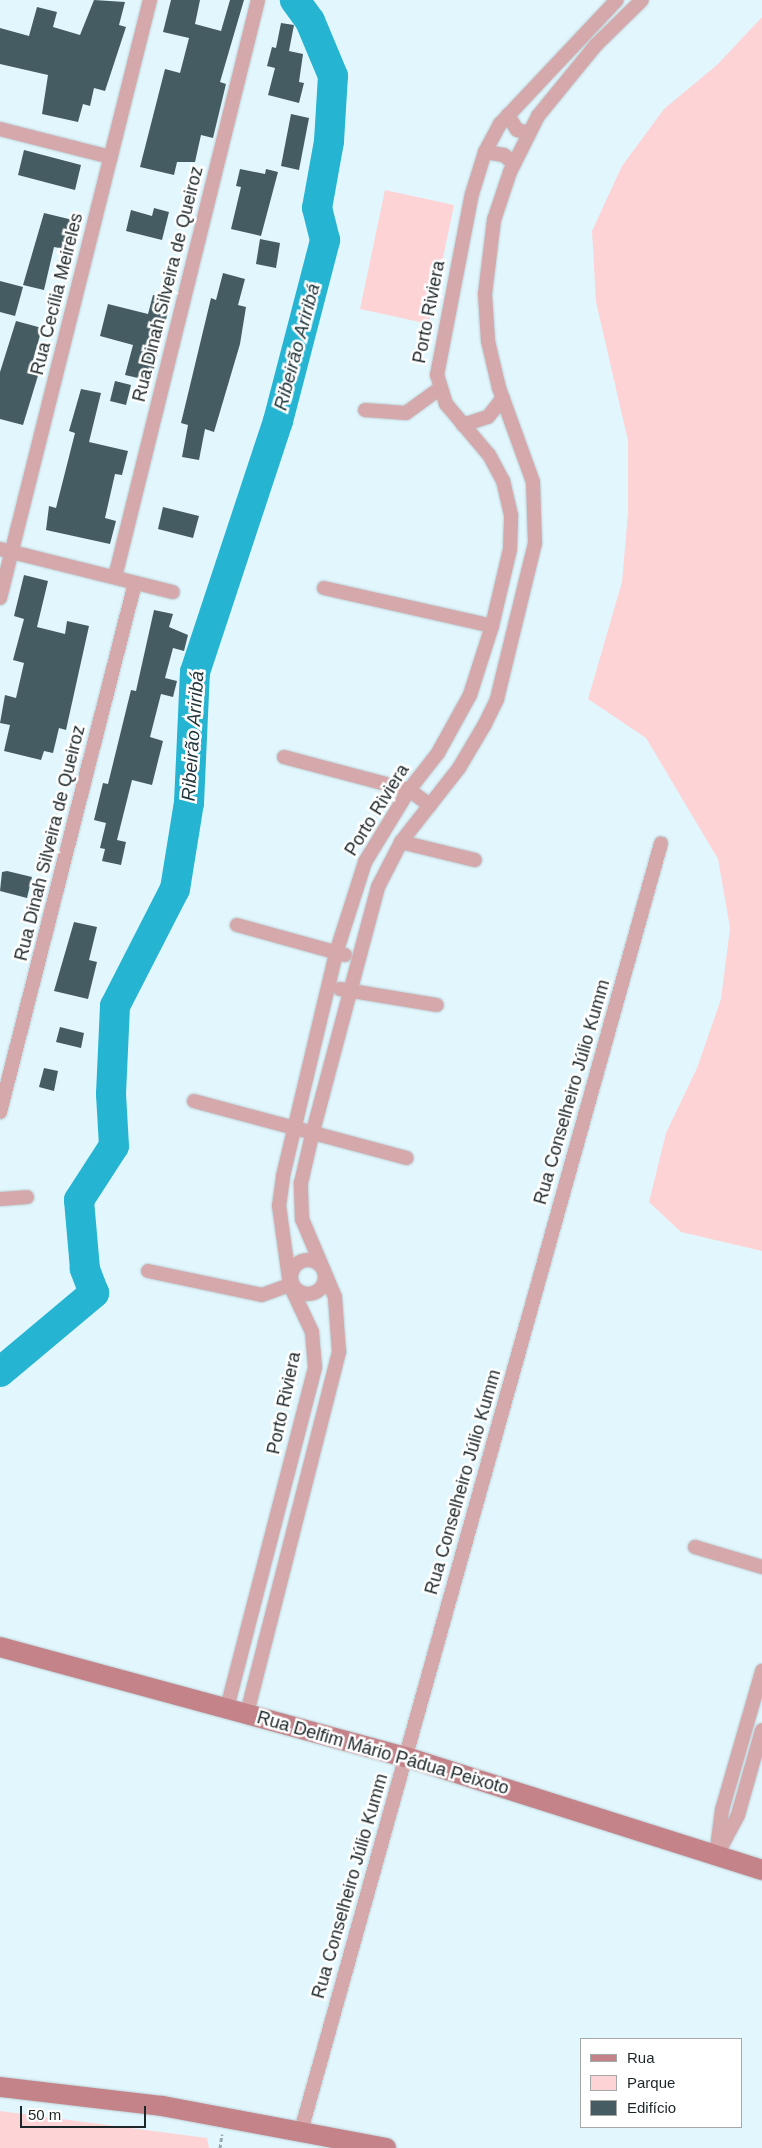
<!DOCTYPE html>
<meta charset="utf-8">
<style>
body{margin:0}
#map{position:relative;width:762px;height:2148px;overflow:hidden;background:#e2f7fd;font-family:Arial,sans-serif}
div>[style]{position:absolute}
.green>*{inset:0;background:#fdd3d6}
.river>*{height:30px;margin:-15px;padding:0 15px;transform-origin:15px;border-radius:15px;background:#26b4d3}
.building>*{inset:0;background:#455c62}
.path>*{height:3px;margin-top:-1.5px;transform-origin:0;background:repeating-linear-gradient(90deg,#98a9ae 0 4px,transparent 0 6.5px)}
.roads{filter:drop-shadow(0 0 1px #bed1d7) drop-shadow(0 0 1px #bed1d7)}
.street>*{height:14px;margin:-7px;padding:0 7px;transform-origin:7px;border-radius:7px;background:#d5a8ab}
.street>.ring{margin:-7px;padding:0;box-sizing:content-box;background:none;border:14px solid #d5a8ab;border-radius:50%}
.secondary>*{height:20px;margin:-10px;padding:0 10px;transform-origin:10px;border-radius:10px;background:#c48289}
span{translate:-50% -50%;white-space:nowrap;text-align:center;line-height:1.15;-webkit-text-stroke:5px #fff;paint-order:stroke}
.street-label{font-size:18px;color:#1c2629}
.water-label{font-size:19px;color:#1f353b;font-style:italic}
.legend{position:absolute;left:580px;top:2038px;width:162px;height:90px;box-sizing:border-box;background:#fff;border:1px solid #a4a8a9;margin:0;padding:6px 9px;list-style:none;font-size:15px;color:#1c2629}
.legend li{display:flex;align-items:center;gap:10px;height:25px}
.legend b{width:25px;border:1px solid #a4a8a9}
.scale{position:absolute;left:20px;top:2106px;width:126px;height:22px;box-sizing:border-box;border:2px solid #1c2629;border-top:0;padding-left:6px;font-size:15px;line-height:18px;white-space:nowrap;color:#1c2629;-webkit-text-stroke:4px #fff;paint-order:stroke}
</style>
<div id="map">
<div class="green">
<i style="clip-path:polygon(762px 17px,762px 1251px,681px 1232px,649px 1202px,666px 1133px,697px 1068px,721px 999px,730px 928px,718px 859px,646px 738px,588px 699px,622px 582px,628px 513px,628px 441px,596px 302px,592px 231px,622px 166px,664px 109px,718px 64px)"></i>
<i style="clip-path:polygon(385px 190px,454px 205px,429px 324px,360px 309px)"></i>
<i style="clip-path:polygon(0 2111px,207px 2138px,209px 2148px,0 2148px)"></i>
</div>
<div class="river">
<i style="left:0;top:1372px;width:123px;rotate:-40deg"></i>
<i style="left:94px;top:1293px;width:26px;rotate:-111deg"></i>
<i style="left:85px;top:1269px;width:69px;rotate:-95deg"></i>
<i style="left:79px;top:1200px;width:64px;rotate:-57.1deg"></i>
<i style="left:114px;top:1146px;width:52px;rotate:-93.3deg"></i>
<i style="left:111px;top:1094px;width:88px;rotate:-87.4deg"></i>
<i style="left:115px;top:1006px;width:131px;rotate:-62.9deg"></i>
<i style="left:175px;top:889px;width:87px;rotate:-80.8deg"></i>
<i style="left:189px;top:803px;width:131px;rotate:-87.4deg"></i>
<i style="left:195px;top:672px;width:264px;rotate:-71.7deg"></i>
<i style="left:278px;top:421px;width:187px;rotate:-75.4deg"></i>
<i style="left:325px;top:240px;width:33px;rotate:-104deg"></i>
<i style="left:317px;top:208px;width:68px;rotate:-79.8deg"></i>
<i style="left:329px;top:141px;width:65px;rotate:-86.5deg"></i>
<i style="left:333px;top:76px;width:60px;rotate:-112.7deg"></i>
<i style="left:310px;top:21px;width:26px;rotate:-126deg"></i>
</div>
<div class="building">
<i style="clip-path:polygon(94px 0,125px 2px,119px 25px,126px 27px,105px 91px,94px 88px,90px 106px,83px 104px,78px 122px,42px 114px,48px 75px,0 64px,0 28px,29px 36px,37px 7px,57px 12px,53px 27px,80px 35px)"></i>
<i style="clip-path:polygon(171px 0,200px 0,195px 24px,221px 31px,230px 0,244px 0,220px 82px,226px 84px,213px 138px,201px 135px,195px 162px,177px 162px,174px 175px,140px 167px,165px 69px,180px 73px,189px 38px,163px 32px)"></i>
<i style="clip-path:polygon(281px 23px,294px 25px,289px 51px,303px 54px,299px 82px,304px 83px,299px 103px,268px 95px,275px 68px,267px 66px,272px 47px,276px 48px)"></i>
<i style="clip-path:polygon(291px 114px,309px 118px,299px 170px,281px 166px)"></i>
<i style="clip-path:polygon(24px 150px,81px 165px,75px 190px,18px 175px)"></i>
<i style="clip-path:polygon(240px 169px,265px 174px,266px 169px,278px 172px,261px 236px,231px 229px,241px 187px,236px 186px)"></i>
<i style="clip-path:polygon(154px 208px,169px 212px,162px 240px,126px 231px,131px 210px,152px 216px)"></i>
<i style="clip-path:polygon(44px 213px,77px 221px,70px 250px,54px 247px,44px 290px,23px 285px)"></i>
<i style="clip-path:polygon(260px 239px,280px 243px,276px 268px,256px 264px)"></i>
<i style="clip-path:polygon(223px 273px,245px 279px,238px 305px,246px 307px,240px 344px,214px 432px,205px 429px,199px 460px,182px 457px,188px 425px,181px 423px,211px 298px,216px 300px)"></i>
<i style="clip-path:polygon(0 281px,23px 287px,15px 316px,0 312px)"></i>
<i style="clip-path:polygon(153px 295px,171px 299px,151px 381px,125px 375px,133px 345px,100px 336px,108px 304px,148px 314px)"></i>
<i style="clip-path:polygon(16px 321px,42px 328px,31px 368px,40px 369px,23px 425px,0 419px,0 372px)"></i>
<i style="clip-path:polygon(115px 381px,131px 385px,126px 405px,110px 401px)"></i>
<i style="clip-path:polygon(81px 389px,101px 393px,89px 442px,128px 451px,122px 475px,115px 474px,105px 518px,116px 521px,110px 544px,46px 530px,49px 506px,56px 508px,75px 433px,69px 431px)"></i>
<i style="clip-path:polygon(163px 507px,199px 516px,193px 538px,158px 529px)"></i>
<i style="clip-path:polygon(24px 575px,48px 581px,37px 627px,65px 634px,67px 621px,89px 626px,66px 730px,59px 728px,53px 753px,44px 751px,41px 760px,4px 751px,10px 725px,0 723px,5px 695px,16px 698px,24px 663px,13px 660px,24px 619px,14px 616px)"></i>
<i style="clip-path:polygon(154px 610px,173px 614px,169px 627px,188px 635px,184px 651px,173px 648px,165px 678px,177px 681px,173px 697px,161px 694px,150px 737px,163px 741px,152px 785px,132px 780px,117px 840px,126px 842px,121px 865px,102px 861px,105px 849px,100px 848px,106px 823px,94px 820px,103px 783px,108px 784px,131px 690px,136px 691px)"></i>
<i style="clip-path:polygon(7px 871px,32px 877px,27px 898px,0 891px,2px 872px)"></i>
<i style="clip-path:polygon(74px 922px,97px 927px,89px 960px,97px 962px,88px 999px,54px 991px)"></i>
<i style="clip-path:polygon(60px 1027px,84px 1033px,81px 1048px,56px 1042px)"></i>
<i style="clip-path:polygon(44px 1068px,58px 1071px,54px 1091px,39px 1087px)"></i>
</div>
<div class="path">
<i style="left:220px;top:2148px;width:14px;rotate:-82deg"></i>
</div>
<div class="roads">
<div class="street">
<i style="left:508px;top:115px;width:17px;rotate:59deg"></i>
<i style="left:517px;top:130px;width:12px;rotate:14deg"></i>
<i style="left:0;top:129px;width:114px;rotate:14.2deg"></i>
<i style="left:485px;top:152px;width:19px;rotate:9deg"></i>
<i style="left:504px;top:155px;width:13px;rotate:42deg"></i>
<i style="left:365px;top:410px;width:41px;rotate:4.2deg"></i>
<i style="left:406px;top:413px;width:41px;rotate:-36deg"></i>
<i style="left:463px;top:425px;width:26px;rotate:-18deg"></i>
<i style="left:488px;top:417px;width:24px;rotate:-52deg"></i>
<i style="left:0;top:549px;width:178px;rotate:14deg"></i>
<i style="left:115px;top:577px;width:594px;rotate:-76.08deg"></i>
<i style="left:324px;top:588px;width:172px;rotate:12.7deg"></i>
<i style="left:0;top:598px;width:617px;rotate:-75.92deg"></i>
<i style="left:284px;top:757px;width:129px;rotate:14.8deg"></i>
<i style="left:409px;top:790px;width:26px;rotate:36deg"></i>
<i style="left:401px;top:842px;width:76px;rotate:13.7deg"></i>
<i style="left:237px;top:925px;width:112px;rotate:15.5deg"></i>
<i style="left:340px;top:989px;width:98px;rotate:9.4deg"></i>
<i style="left:194px;top:1101px;width:220px;rotate:15deg"></i>
<i style="left:0;top:1112px;width:546px;rotate:-75.68deg"></i>
<i style="left:0;top:1199px;width:27px;rotate:-4deg"></i>
<i class="ring" style="left:291px;top:1260px;width:20px;height:20px"></i>
<i style="left:148px;top:1271px;width:116px;rotate:11.9deg"></i>
<i style="left:262px;top:1295px;width:30px;rotate:-20deg"></i>
<i style="left:695px;top:1547px;width:70px;rotate:16.6deg"></i>
<i style="left:227px;top:1708px;width:352px;rotate:-75.5deg"></i>
<i style="left:315px;top:1367px;width:35px;rotate:-95deg"></i>
<i style="left:312px;top:1332px;width:52px;rotate:-115.1deg"></i>
<i style="left:290px;top:1285px;width:80px;rotate:-97.9deg"></i>
<i style="left:279px;top:1206px;width:30px;rotate:-82deg"></i>
<i style="left:283px;top:1176px;width:229px;rotate:-76.6deg"></i>
<i style="left:336px;top:953px;width:96px;rotate:-72.3deg"></i>
<i style="left:365px;top:862px;width:84px;rotate:-58.6deg"></i>
<i style="left:409px;top:790px;width:47px;rotate:-51.9deg"></i>
<i style="left:438px;top:753px;width:66px;rotate:-61.1deg"></i>
<i style="left:470px;top:695px;width:72px;rotate:-72.3deg"></i>
<i style="left:492px;top:626px;width:79px;rotate:-76.8deg"></i>
<i style="left:510px;top:549px;width:34px;rotate:-88deg"></i>
<i style="left:511px;top:515px;width:35px;rotate:-103deg"></i>
<i style="left:503px;top:481px;width:30px;rotate:-118deg"></i>
<i style="left:489px;top:455px;width:67px;rotate:-130.1deg"></i>
<i style="left:446px;top:404px;width:30px;rotate:-107deg"></i>
<i style="left:437px;top:375px;width:184px;rotate:-79.1deg"></i>
<i style="left:472px;top:194px;width:44px;rotate:-72.8deg"></i>
<i style="left:485px;top:152px;width:32px;rotate:-62deg"></i>
<i style="left:500px;top:124px;width:170px;rotate:-46.7deg"></i>
<i style="left:247px;top:1713px;width:373px;rotate:-75.7deg"></i>
<i style="left:339px;top:1352px;width:55px;rotate:-94.2deg"></i>
<i style="left:335px;top:1297px;width:85px;rotate:-112.9deg"></i>
<i style="left:302px;top:1219px;width:36px;rotate:-92deg"></i>
<i style="left:301px;top:1183px;width:49px;rotate:-77.1deg"></i>
<i style="left:312px;top:1135px;width:257px;rotate:-75.1deg"></i>
<i style="left:378px;top:887px;width:51px;rotate:-62.9deg"></i>
<i style="left:401px;top:842px;width:94px;rotate:-51.9deg"></i>
<i style="left:459px;top:768px;width:51px;rotate:-59.4deg"></i>
<i style="left:485px;top:724px;width:28px;rotate:-64deg"></i>
<i style="left:497px;top:699px;width:161px;rotate:-76.3deg"></i>
<i style="left:535px;top:543px;width:61px;rotate:-91.9deg"></i>
<i style="left:533px;top:482px;width:100px;rotate:-109.9deg"></i>
<i style="left:499px;top:388px;width:48px;rotate:-103.2deg"></i>
<i style="left:488px;top:341px;width:47px;rotate:-93.7deg"></i>
<i style="left:485px;top:294px;width:75px;rotate:-83.1deg"></i>
<i style="left:494px;top:220px;width:51px;rotate:-71.6deg"></i>
<i style="left:510px;top:172px;width:63px;rotate:-63.4deg"></i>
<i style="left:538px;top:116px;width:92px;rotate:-50.8deg"></i>
<i style="left:596px;top:45px;width:64px;rotate:-44.4deg"></i>
<i style="left:720px;top:1849px;width:38px;rotate:-62deg"></i>
<i style="left:738px;top:1815px;width:88px;rotate:-74.2deg"></i>
<i style="left:716px;top:1856px;width:46px;rotate:-82.6deg"></i>
<i style="left:722px;top:1810px;width:145px;rotate:-73.9deg"></i>
<i style="left:301px;top:2131px;width:1337px;rotate:-74.38deg"></i>
</div>
<div class="secondary">
<i style="left:0;top:1647px;width:421px;rotate:15.2deg"></i>
<i style="left:406px;top:1757px;width:374px;rotate:17.6deg"></i>
<i style="left:0;top:2087px;width:163px;rotate:6.7deg"></i>
<i style="left:162px;top:2106px;width:228px;rotate:10.6deg"></i>
</div>
</div>
<div class="street-label">
<span style="left:168px;top:284px;rotate:-76deg">Rua Dinah Silveira de Queiroz</span>
<span style="left:57px;top:294px;rotate:-76deg">Rua Cecília Meireles</span>
<span style="left:429px;top:312px;rotate:-79deg">Porto Riviera</span>
<span style="left:377px;top:810px;rotate:-58deg">Porto Riviera</span>
<span style="left:50px;top:843px;rotate:-76deg">Rua Dinah Silveira de Queiroz</span>
<span style="left:572px;top:1092px;rotate:-74deg">Rua Conselheiro Júlio Kumm</span>
<span style="left:284px;top:1403px;rotate:-78deg">Porto Riviera</span>
<span style="left:463px;top:1482px;rotate:-74deg">Rua Conselheiro Júlio Kumm</span>
<span style="left:383px;top:1753px;rotate:16deg">Rua Delfim Mário Pádua Peixoto</span>
<span style="left:350px;top:1886px;rotate:-74deg">Rua Conselheiro Júlio Kumm</span>
</div>
<div class="water-label">
<span style="left:297px;top:347px;rotate:-75deg">Ribeirão Ariribá</span>
<span style="left:193px;top:736px;rotate:-86deg">Ribeirão Ariribá</span>
</div>
<ul class="legend">
<li><b style="height:6px;background:#c48289"></b>Rua</li>
<li><b style="height:14px;background:#fdd3d6"></b>Parque</li>
<li><b style="height:14px;background:#455c62"></b>Edifício</li>
</ul>
<div class="scale">50 m</div>
</div>
